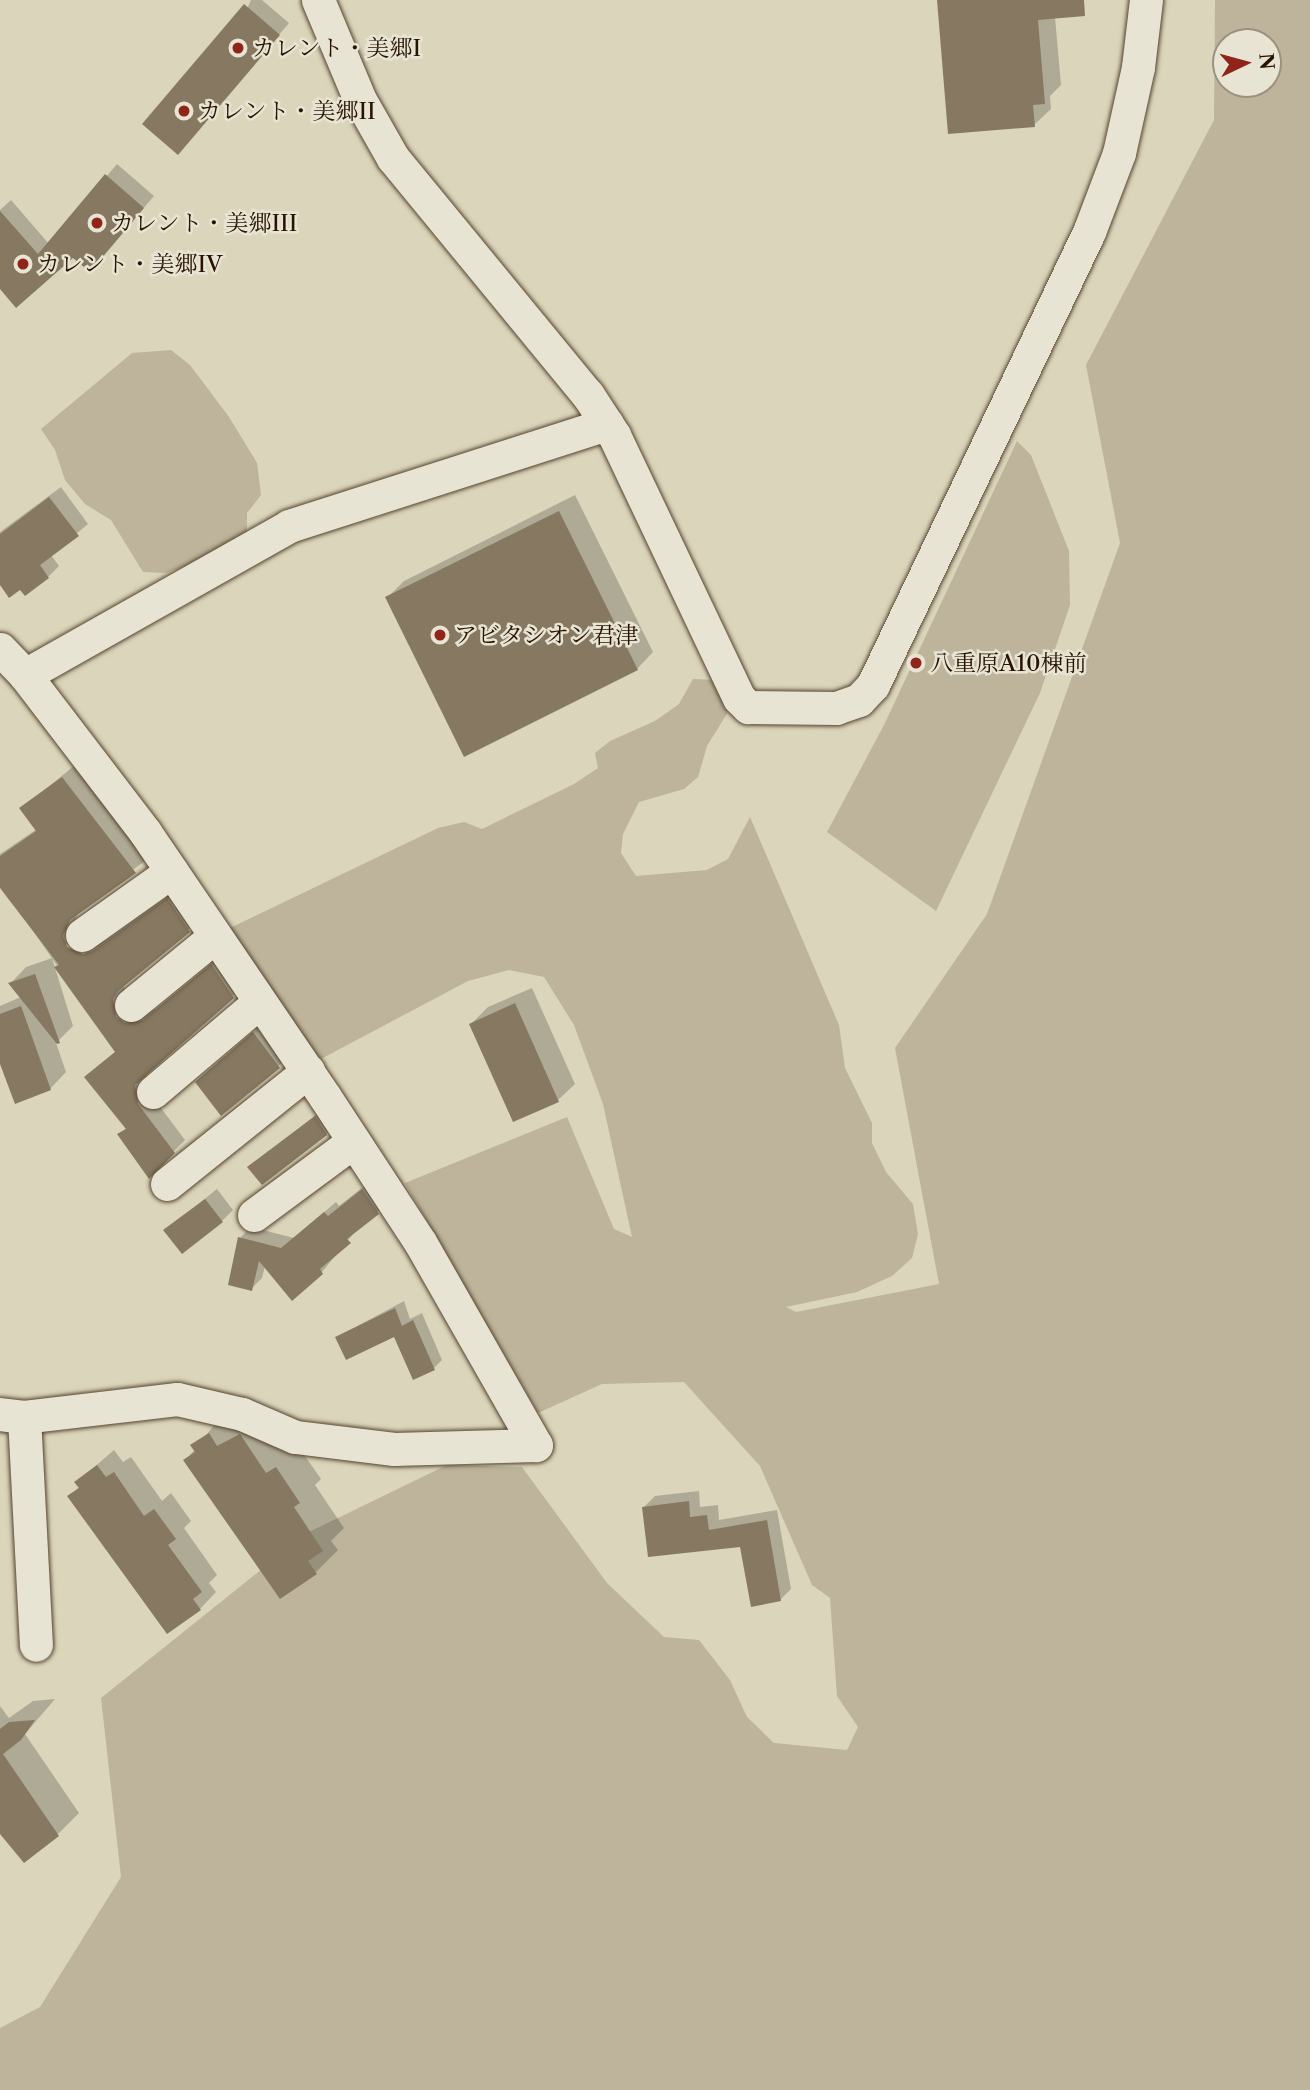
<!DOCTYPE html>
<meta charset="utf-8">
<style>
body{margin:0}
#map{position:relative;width:1310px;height:2090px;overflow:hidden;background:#dbd5bb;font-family:"Libre Caslon Text","Noto Serif JP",serif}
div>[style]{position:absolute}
.green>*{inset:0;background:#bdb49b}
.shadow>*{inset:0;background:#0003}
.building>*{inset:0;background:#867861}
.roads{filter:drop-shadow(0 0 2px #56442f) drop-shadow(0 0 2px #56442f)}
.minor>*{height:33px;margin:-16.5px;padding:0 16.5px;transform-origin:16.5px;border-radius:16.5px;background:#e8e4d3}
.dots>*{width:19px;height:19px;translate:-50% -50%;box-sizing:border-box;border:4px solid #e8e4d3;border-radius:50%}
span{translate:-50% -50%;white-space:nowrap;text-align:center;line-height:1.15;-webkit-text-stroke:5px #e8e4d3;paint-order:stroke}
.poi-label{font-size:23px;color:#291300}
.left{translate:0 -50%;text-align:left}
.north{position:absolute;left:1212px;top:28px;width:70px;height:70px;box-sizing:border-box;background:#e8e4d3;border:2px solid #9c907f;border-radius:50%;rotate:85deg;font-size:19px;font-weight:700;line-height:28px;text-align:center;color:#291300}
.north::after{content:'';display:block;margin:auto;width:24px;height:32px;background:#8f2418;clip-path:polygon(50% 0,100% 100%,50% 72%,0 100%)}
</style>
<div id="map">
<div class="green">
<i style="clip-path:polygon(evenodd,1215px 0,1310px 0,1310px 2090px,0 2090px,0 2028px,40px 2007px,121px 1877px,101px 1698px,307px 1533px,447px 1465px,522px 1467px,607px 1583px,664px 1637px,699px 1640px,730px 1680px,747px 1717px,774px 1743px,847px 1750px,858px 1727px,837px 1696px,830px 1598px,812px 1585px,760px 1466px,684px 1382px,602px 1384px,538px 1413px,405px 1183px,567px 1117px,614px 1229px,632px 1237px,603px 1104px,574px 1025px,544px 977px,509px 970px,468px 981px,319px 1060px,226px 930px,438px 828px,464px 822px,482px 829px,574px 784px,598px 768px,595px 753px,610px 741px,655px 721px,679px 704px,693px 679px,716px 680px,728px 712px,707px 746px,698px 777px,684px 789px,639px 802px,623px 834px,621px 853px,636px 876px,707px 870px,728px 859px,750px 817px,839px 1025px,845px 1068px,872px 1123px,872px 1143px,886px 1172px,913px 1204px,918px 1234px,912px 1258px,892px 1276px,857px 1292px,786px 1307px,796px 1312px,939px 1284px,895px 1048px,987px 914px,1120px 543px,1086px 365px,1214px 120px,1215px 0,1226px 42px,1268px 42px,1268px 84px,1226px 84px,1226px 42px)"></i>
<i style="clip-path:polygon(171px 350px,190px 365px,229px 417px,257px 463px,261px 495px,247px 513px,247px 536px,190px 564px,166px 573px,143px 572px,111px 520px,85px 504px,65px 480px,55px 450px,41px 429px,132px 353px)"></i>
<i style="clip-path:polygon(1017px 441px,1031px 455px,1069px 551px,1070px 605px,1040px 693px,936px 911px,827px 832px,884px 725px)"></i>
</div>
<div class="shadow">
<i style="clip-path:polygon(251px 0,262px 0,289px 23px,188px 142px)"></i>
<i style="clip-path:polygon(939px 0,1083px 0,1055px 17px,1061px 85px,1050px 96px,1051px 109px,1034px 125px)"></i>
<i style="clip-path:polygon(117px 164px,154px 196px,100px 259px,73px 256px,0 286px,0 210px,11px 200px,49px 244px)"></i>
<i style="clip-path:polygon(61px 487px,88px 524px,51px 555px,59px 566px,48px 577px,21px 587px,0 582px,0 532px)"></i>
<i style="clip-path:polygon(575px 495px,653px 652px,637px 669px,387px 598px,404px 581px)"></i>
<i style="clip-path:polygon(evenodd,74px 766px,146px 860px,79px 911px,74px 923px,96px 943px,106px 940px,179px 888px,200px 919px,124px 986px,127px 1005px,137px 1012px,156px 1009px,224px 954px,245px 985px,146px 1073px,149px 1092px,185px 1140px,149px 1176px,119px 1135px,127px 1127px,98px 1066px,116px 1051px,0 883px,0 854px,37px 829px,22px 808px,74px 766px,66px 944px,92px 956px,90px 959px,66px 948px,66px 944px)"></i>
<i style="clip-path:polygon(52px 958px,73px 1026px,56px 1043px,66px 1072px,50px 1089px,0 1059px,0 1006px,21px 997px,10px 984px,26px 967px)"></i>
<i style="clip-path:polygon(532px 988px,575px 1084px,558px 1100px,471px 1024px,488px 1007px)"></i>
<i style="clip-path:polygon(265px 1023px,290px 1056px,221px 1114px,208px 1071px)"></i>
<i style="clip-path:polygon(326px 1107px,337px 1123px,326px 1134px,249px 1167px)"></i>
<i style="clip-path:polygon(373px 1179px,389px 1202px,358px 1228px,322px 1272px,292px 1298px,265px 1266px,262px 1278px,251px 1289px,240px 1238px,251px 1227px,294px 1238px,336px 1202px,339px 1206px)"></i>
<i style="clip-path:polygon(217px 1189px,233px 1210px,222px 1221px,166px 1230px)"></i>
<i style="clip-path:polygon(404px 1301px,410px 1319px,422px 1313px,442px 1360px,434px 1368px,395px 1334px,337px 1337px)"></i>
<i style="clip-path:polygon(215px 1424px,298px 1446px,321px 1479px,315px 1485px,344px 1528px,331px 1541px,338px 1550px,316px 1572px,186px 1460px)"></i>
<i style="clip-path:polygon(114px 1450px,123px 1462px,131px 1457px,162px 1501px,171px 1493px,191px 1521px,184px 1528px,217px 1575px,209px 1583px,216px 1592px,200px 1609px,70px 1496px,80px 1486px,77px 1482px)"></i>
<i style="clip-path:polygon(699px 1491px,700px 1507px,718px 1505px,719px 1520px,777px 1510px,791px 1589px,780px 1600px,742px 1545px,644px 1507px,655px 1496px)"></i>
<i style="clip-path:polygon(55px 1699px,25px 1734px,79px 1813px,58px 1834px,0 1832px,0 1706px,9px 1718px,33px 1701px)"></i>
</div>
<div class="building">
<i style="clip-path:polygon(937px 0,1084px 0,1085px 16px,1038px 20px,1045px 104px,1033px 105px,1035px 127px,948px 134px)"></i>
<i style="clip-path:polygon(244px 4px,280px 35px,178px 155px,142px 124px)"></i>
<i style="clip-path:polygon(105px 174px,144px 208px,90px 272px,73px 258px,16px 308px,0 289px,0 211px,38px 254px)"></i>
<i style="clip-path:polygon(49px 497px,79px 536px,40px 565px,49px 578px,25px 596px,20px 590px,9px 598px,0 585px,0 534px)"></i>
<i style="clip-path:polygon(559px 511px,638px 670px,464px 757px,385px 597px)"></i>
<i style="clip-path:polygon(62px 777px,136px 873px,70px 920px,63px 936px,67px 947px,83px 954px,93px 951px,167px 898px,190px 932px,118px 991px,113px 999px,116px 1017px,125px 1023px,143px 1020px,211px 964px,234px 998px,135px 1085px,138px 1104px,175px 1153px,149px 1179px,117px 1134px,126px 1129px,84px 1077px,115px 1052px,54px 967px,59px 965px,0 888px,0 856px,36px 831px,19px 808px)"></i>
<i style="clip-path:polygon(35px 974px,60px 1043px,57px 1044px,8px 983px)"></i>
<i style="clip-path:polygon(515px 1003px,559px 1102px,513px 1122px,469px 1024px)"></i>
<i style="clip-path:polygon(21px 1006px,51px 1090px,15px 1104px,0 1064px,0 1014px)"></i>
<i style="clip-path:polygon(253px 1032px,280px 1068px,221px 1116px,195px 1082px)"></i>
<i style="clip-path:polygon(315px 1116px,327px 1135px,262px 1185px,247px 1167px)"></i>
<i style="clip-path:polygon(362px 1189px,379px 1214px,347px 1239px,351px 1243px,320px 1269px,323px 1274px,292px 1301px,259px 1261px,252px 1291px,228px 1285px,238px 1237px,281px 1248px,324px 1212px,328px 1216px)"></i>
<i style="clip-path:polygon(205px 1199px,223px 1222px,182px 1254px,163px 1230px)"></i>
<i style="clip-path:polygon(395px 1308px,402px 1326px,413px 1320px,435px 1370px,413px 1380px,394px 1337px,346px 1360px,335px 1337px)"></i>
<i style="clip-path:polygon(209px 1433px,217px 1446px,240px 1434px,266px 1473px,276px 1467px,300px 1503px,294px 1507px,323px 1551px,308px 1561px,317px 1574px,280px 1599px,183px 1460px,195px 1452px,190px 1445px)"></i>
<i style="clip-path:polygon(97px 1465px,106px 1477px,114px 1472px,144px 1516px,154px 1509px,176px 1539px,168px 1545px,202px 1592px,193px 1599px,201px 1610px,167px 1634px,67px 1496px,79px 1488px,74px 1482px)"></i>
<i style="clip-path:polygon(689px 1501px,690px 1517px,707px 1515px,709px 1530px,767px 1520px,781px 1601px,751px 1607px,740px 1547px,648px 1557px,642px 1507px)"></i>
<i style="clip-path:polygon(35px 1720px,21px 1740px,3px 1754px,59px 1836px,24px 1863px,0 1834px,0 1729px,9px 1722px)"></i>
</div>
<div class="roads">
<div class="minor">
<i style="left:318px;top:0;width:108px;rotate:67.2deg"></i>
<i style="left:360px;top:100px;width:67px;rotate:60.4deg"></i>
<i style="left:393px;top:158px;width:307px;rotate:50.6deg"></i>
<i style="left:588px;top:395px;width:48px;rotate:57deg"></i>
<i style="left:614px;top:435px;width:291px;rotate:64.6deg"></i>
<i style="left:739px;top:698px;width:13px;rotate:45deg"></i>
<i style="left:748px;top:707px;width:88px;rotate:0.7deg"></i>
<i style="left:836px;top:708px;width:24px;rotate:-19deg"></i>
<i style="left:859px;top:700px;width:21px;rotate:-47deg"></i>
<i style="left:873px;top:685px;width:502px;rotate:-64.51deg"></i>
<i style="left:1089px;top:232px;width:85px;rotate:-69.2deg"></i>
<i style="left:1119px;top:153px;width:88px;rotate:-77.5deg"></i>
<i style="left:1138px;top:67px;width:67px;rotate:-83.2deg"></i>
<i style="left:0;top:649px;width:36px;rotate:46deg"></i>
<i style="left:25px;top:675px;width:198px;rotate:52.6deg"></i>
<i style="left:145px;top:832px;width:320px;rotate:55.8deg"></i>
<i style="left:325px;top:1097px;width:173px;rotate:56.8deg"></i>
<i style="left:420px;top:1242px;width:234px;rotate:60.3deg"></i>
<i style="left:536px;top:1445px;width:142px;rotate:178.4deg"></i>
<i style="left:394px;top:1449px;width:100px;rotate:-173.1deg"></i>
<i style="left:295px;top:1437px;width:58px;rotate:-156.5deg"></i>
<i style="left:242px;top:1414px;width:67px;rotate:-167deg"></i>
<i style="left:177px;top:1399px;width:154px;rotate:173.3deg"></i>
<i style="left:24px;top:1417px;width:24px;rotate:-173deg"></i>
<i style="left:25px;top:675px;width:303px;rotate:-29.4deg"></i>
<i style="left:289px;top:526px;width:334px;rotate:-17.8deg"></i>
<i style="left:82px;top:935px;width:110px;rotate:-35.4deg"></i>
<i style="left:131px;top:1005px;width:106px;rotate:-39.3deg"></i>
<i style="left:153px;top:1092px;width:139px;rotate:-40.3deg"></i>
<i style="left:167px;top:1184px;width:181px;rotate:-38.7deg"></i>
<i style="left:254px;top:1215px;width:124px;rotate:-36.5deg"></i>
<i style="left:24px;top:1417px;width:228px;rotate:87deg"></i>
</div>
</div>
<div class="dots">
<i style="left:238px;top:48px;background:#8f2418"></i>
<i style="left:184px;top:111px;background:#8f2418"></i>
<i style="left:97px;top:223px;background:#8f2418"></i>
<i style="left:23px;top:264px;background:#8f2418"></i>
<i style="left:440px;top:635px;background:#8f2418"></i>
<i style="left:916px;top:663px;background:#8f2418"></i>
</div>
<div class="poi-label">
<span class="left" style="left:252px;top:48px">カレント・美郷I</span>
<span class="left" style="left:198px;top:111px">カレント・美郷II</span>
<span class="left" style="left:111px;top:223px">カレント・美郷III</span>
<span class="left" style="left:37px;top:264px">カレント・美郷IV</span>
<span class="left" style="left:454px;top:635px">アビタシオン君津</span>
<span class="left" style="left:930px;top:663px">八重原A10棟前</span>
</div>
<div class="north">N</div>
</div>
